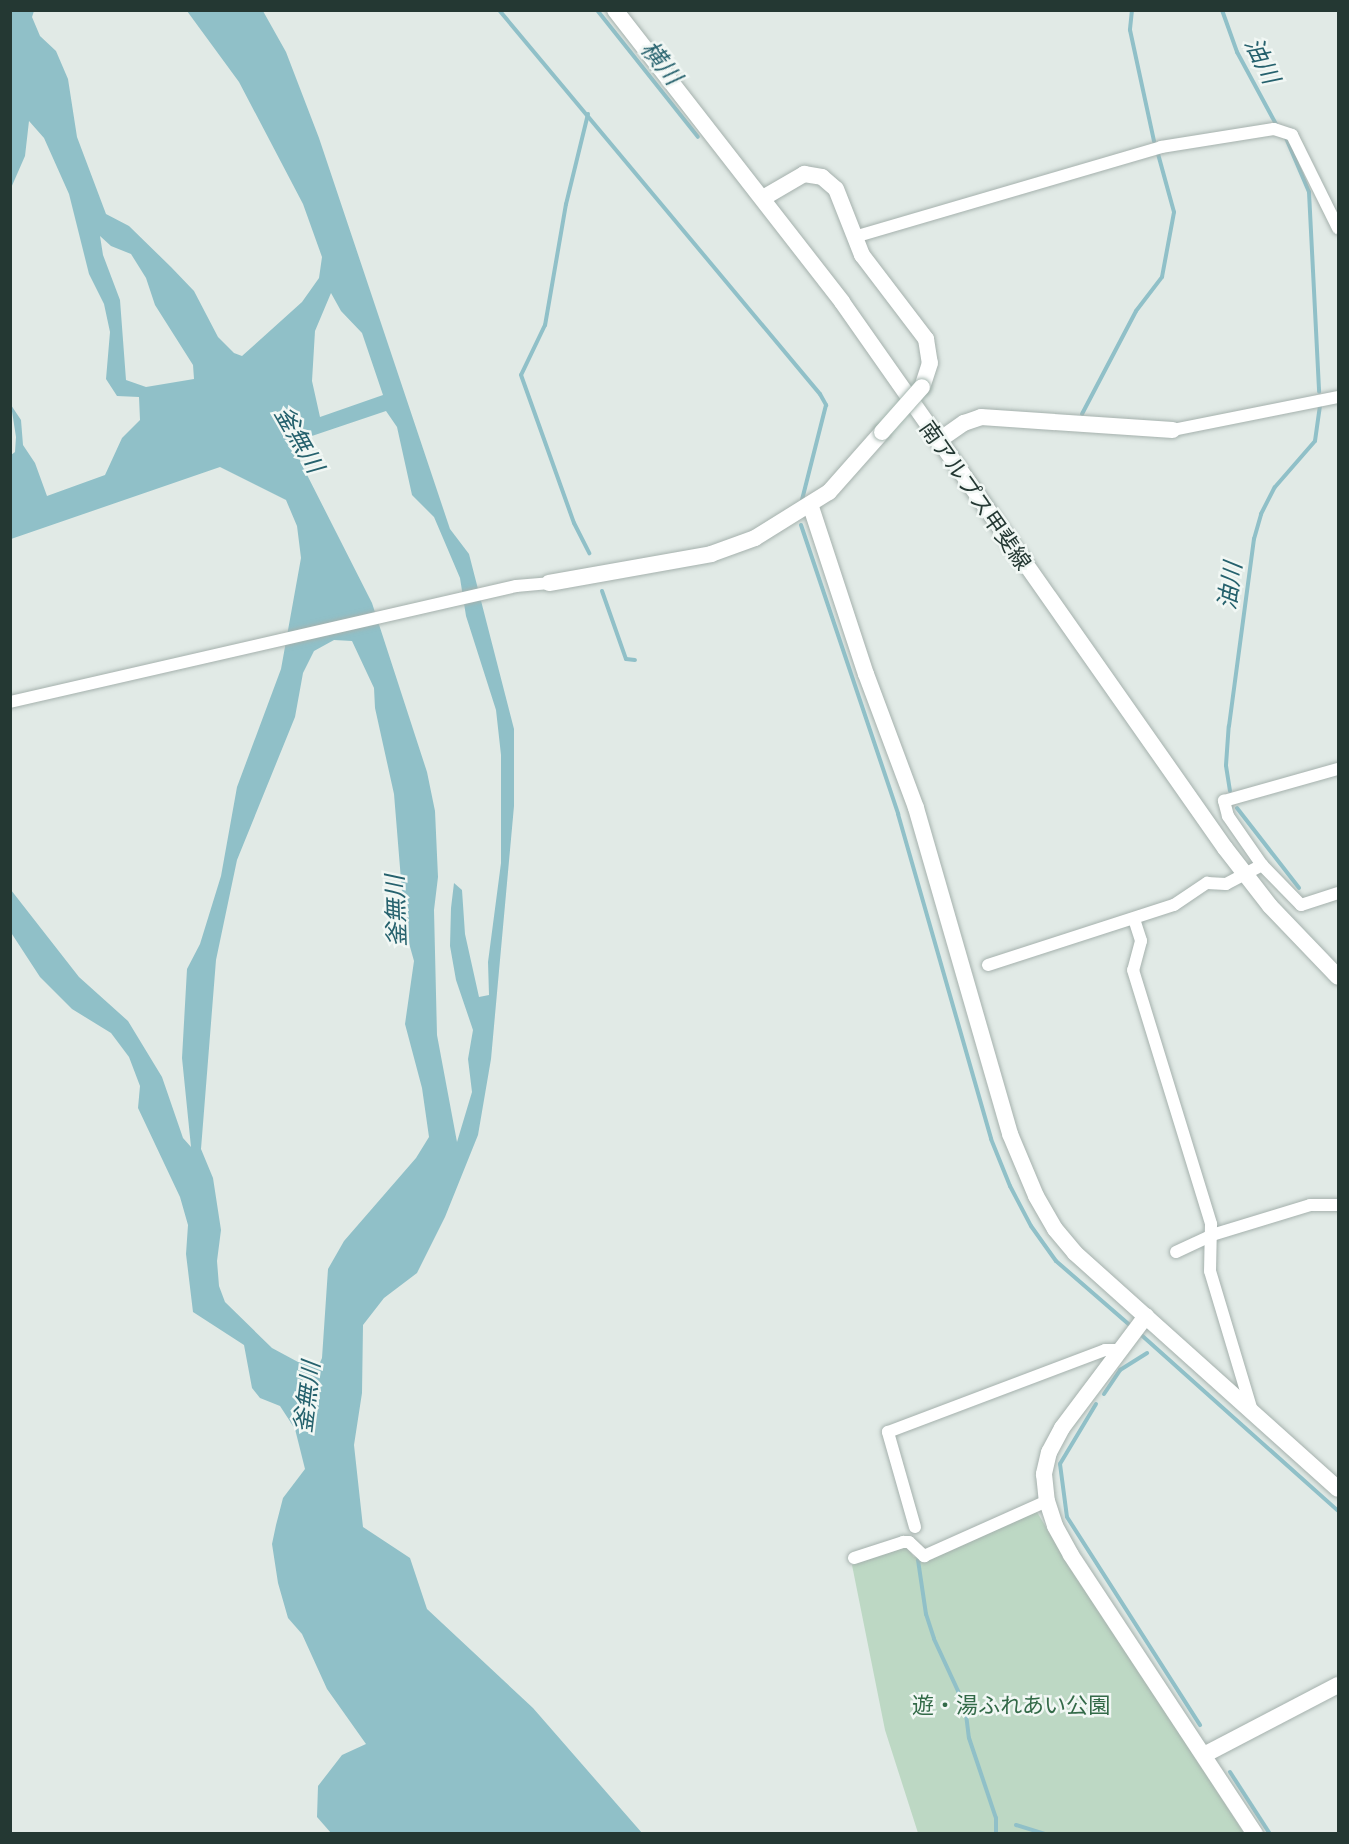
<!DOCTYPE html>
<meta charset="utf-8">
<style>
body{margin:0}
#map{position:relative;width:1349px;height:1844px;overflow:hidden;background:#e1eae6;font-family:Commissioner,"Noto Sans JP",sans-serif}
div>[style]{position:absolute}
.green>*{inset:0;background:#bdd8c4}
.water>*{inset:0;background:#90c0c8}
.stream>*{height:4px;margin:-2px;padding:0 2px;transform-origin:2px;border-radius:2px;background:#90c0c8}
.roads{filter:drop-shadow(0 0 2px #a5b1ad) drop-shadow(0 0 2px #a5b1ad)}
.street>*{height:12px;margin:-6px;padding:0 6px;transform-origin:6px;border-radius:6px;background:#fff}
.secondary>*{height:16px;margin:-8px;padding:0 8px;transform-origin:8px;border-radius:8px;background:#fff}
.bridges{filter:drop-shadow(0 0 2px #a2b4ad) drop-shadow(0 0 2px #a2b4ad)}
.secondary-bridge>*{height:16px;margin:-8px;padding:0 8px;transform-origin:8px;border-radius:8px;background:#fff}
span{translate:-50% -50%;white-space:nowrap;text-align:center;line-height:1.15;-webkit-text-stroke:5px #f1f7f4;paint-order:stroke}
.street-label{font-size:22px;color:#243833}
.park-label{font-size:22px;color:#336a48}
.water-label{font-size:24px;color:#25616d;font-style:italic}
.frame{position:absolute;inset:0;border:12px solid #243833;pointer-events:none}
</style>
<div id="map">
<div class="green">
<i style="clip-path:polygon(1037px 1512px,1057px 1546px,1244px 1833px,918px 1833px,885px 1730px,852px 1565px,906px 1547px,914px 1557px)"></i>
</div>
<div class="water">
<i style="clip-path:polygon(evenodd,11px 11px,34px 11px,32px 17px,40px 36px,56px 51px,68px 79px,77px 137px,106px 214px,129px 226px,171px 267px,194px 291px,218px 337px,234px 353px,242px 356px,302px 302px,319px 278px,322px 257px,303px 204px,239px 82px,187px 11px,263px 11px,286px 52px,319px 138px,450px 529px,469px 554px,514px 729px,514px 806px,491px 1059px,478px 1135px,445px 1217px,417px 1273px,384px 1298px,363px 1325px,362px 1393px,354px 1445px,363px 1527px,410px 1558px,427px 1609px,533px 1708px,642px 1833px,331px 1833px,317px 1817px,318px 1786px,342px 1755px,366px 1744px,327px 1689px,302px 1634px,288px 1618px,278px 1583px,272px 1544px,276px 1525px,283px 1498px,305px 1469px,295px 1429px,280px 1406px,260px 1398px,252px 1388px,244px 1345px,193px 1312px,186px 1254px,188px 1225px,180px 1197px,138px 1108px,140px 1086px,129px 1057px,111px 1033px,72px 1009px,40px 977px,10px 931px,11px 890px,79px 977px,128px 1021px,162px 1077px,183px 1138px,191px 1147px,182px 1058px,187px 969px,200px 944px,221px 876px,237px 787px,281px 669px,301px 558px,297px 526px,286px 500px,220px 467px,11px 539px,11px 455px,15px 452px,16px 437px,11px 405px,21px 420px,23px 445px,35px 463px,47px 496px,105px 475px,122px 438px,140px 420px,139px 397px,117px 396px,106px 379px,110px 332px,104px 304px,89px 274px,69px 194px,44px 138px,29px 121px,25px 156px,11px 188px,11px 11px,100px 236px,111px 246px,131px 254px,146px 278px,155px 305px,193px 365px,194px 379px,146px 387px,126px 380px,120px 300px,103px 255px,100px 236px,11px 11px,331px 293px,341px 311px,362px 333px,383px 395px,320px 417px,312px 381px,315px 331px,331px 293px,11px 11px,386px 411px,397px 427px,412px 495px,434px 517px,460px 578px,466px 616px,496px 710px,501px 755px,501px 863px,488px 962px,489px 995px,479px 997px,465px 934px,462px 890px,454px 883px,451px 908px,450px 946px,456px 980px,473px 1030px,468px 1059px,472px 1092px,457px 1142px,437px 1035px,434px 910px,438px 877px,435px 811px,427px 772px,372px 603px,300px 461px,303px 439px,386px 411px,11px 11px,334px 640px,352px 641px,374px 688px,375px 708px,394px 794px,405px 929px,414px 961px,405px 1024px,422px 1088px,429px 1137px,416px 1158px,344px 1241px,328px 1269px,322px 1358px,318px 1367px,298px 1362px,272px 1348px,225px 1302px,219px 1286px,217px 1261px,221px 1230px,213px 1178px,201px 1149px,216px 960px,237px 860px,295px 717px,303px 673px,314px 651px,334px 640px)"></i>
</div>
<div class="stream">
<i style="left:499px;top:10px;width:500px;rotate:50.11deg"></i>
<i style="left:820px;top:394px;width:13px;rotate:61deg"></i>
<i style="left:826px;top:405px;width:98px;rotate:104.2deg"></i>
<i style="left:597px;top:10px;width:162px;rotate:51.5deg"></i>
<i style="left:1132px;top:10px;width:20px;rotate:96deg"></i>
<i style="left:1130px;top:30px;width:114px;rotate:77.8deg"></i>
<i style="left:1222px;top:10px;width:45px;rotate:70.3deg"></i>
<i style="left:1237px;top:52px;width:82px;rotate:61.6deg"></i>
<i style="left:588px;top:114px;width:93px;rotate:103.7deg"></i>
<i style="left:566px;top:204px;width:123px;rotate:99.8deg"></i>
<i style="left:545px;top:325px;width:55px;rotate:115.6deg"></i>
<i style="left:521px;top:375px;width:157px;rotate:70.3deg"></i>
<i style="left:574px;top:523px;width:34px;rotate:63deg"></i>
<i style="left:1286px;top:138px;width:59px;rotate:66.9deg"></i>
<i style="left:1309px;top:192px;width:200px;rotate:87.1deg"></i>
<i style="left:1082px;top:414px;width:116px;rotate:-62.3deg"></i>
<i style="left:1136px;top:311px;width:43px;rotate:-52.6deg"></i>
<i style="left:1162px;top:277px;width:66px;rotate:-79.5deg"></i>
<i style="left:1174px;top:212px;width:60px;rotate:-105.4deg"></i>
<i style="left:801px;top:525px;width:305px;rotate:71.4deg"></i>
<i style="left:898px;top:814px;width:338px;rotate:74deg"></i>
<i style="left:991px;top:1139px;width:51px;rotate:68deg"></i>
<i style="left:1010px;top:1186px;width:45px;rotate:62.3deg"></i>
<i style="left:1031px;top:1226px;width:43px;rotate:54.5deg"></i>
<i style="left:1056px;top:1261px;width:101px;rotate:41deg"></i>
<i style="left:602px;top:591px;width:72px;rotate:70.6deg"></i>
<i style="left:626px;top:659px;width:9px;rotate:6deg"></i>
<i style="left:1230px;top:791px;width:26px;rotate:-99deg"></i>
<i style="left:1226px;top:765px;width:39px;rotate:-86deg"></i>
<i style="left:1229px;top:726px;width:189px;rotate:-82.4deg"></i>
<i style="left:1254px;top:539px;width:26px;rotate:-74deg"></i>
<i style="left:1261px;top:514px;width:30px;rotate:-63deg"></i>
<i style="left:1275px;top:487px;width:61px;rotate:-49deg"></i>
<i style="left:1315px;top:441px;width:36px;rotate:-82deg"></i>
<i style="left:1237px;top:808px;width:101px;rotate:52.2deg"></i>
<i style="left:1138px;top:1332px;width:268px;rotate:41.8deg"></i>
<i style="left:1104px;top:1394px;width:29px;rotate:-56deg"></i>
<i style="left:1120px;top:1370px;width:32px;rotate:-32deg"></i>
<i style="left:1096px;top:1404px;width:70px;rotate:121deg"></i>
<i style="left:1060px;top:1464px;width:53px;rotate:82.5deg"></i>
<i style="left:1067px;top:1517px;width:247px;rotate:57.4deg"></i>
<i style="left:918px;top:1560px;width:55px;rotate:81.6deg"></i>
<i style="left:926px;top:1614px;width:26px;rotate:72deg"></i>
<i style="left:934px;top:1639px;width:74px;rotate:65.2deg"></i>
<i style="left:965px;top:1706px;width:32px;rotate:83deg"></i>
<i style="left:969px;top:1738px;width:84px;rotate:71.4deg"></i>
<i style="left:996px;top:1818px;width:16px;rotate:90deg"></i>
<i style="left:1230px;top:1772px;width:74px;rotate:57.2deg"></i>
<i style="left:1016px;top:1825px;width:31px;rotate:17deg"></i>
</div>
<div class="roads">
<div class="street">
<i style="left:854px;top:237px;width:320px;rotate:-16.3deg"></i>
<i style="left:1161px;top:147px;width:114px;rotate:-9.1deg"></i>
<i style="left:1274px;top:129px;width:19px;rotate:18deg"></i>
<i style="left:1292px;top:135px;width:104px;rotate:63.7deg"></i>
<i style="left:1173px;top:430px;width:168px;rotate:-11.3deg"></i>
<i style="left:10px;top:702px;width:519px;rotate:-12.91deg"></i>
<i style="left:516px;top:586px;width:33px;rotate:-5deg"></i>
<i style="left:1262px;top:865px;width:60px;rotate:-124.8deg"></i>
<i style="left:1228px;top:816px;width:16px;rotate:-105deg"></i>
<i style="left:1224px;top:801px;width:118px;rotate:-15.7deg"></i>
<i style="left:1134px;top:919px;width:23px;rotate:72deg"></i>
<i style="left:1141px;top:941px;width:30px;rotate:105deg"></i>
<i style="left:1133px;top:970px;width:266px;rotate:72.9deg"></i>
<i style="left:1211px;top:1224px;width:47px;rotate:91.2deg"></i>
<i style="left:1210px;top:1271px;width:146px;rotate:73.3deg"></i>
<i style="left:988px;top:965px;width:195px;rotate:-17.9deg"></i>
<i style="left:1174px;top:905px;width:40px;rotate:-34deg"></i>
<i style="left:1207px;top:883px;width:19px;rotate:3deg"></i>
<i style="left:1226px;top:884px;width:41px;rotate:-27.8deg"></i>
<i style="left:1262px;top:865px;width:56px;rotate:45.7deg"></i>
<i style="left:1301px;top:905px;width:39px;rotate:-18deg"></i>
<i style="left:1176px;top:1252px;width:40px;rotate:-25deg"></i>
<i style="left:1212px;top:1235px;width:102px;rotate:-17deg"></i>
<i style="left:1310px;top:1205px;width:28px"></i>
<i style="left:915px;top:1527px;width:99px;rotate:-105.9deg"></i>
<i style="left:888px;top:1432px;width:232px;rotate:-20.7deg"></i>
<i style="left:1105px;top:1350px;width:14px"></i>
<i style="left:854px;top:1558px;width:52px;rotate:-18.1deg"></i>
<i style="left:903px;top:1542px;width:6px"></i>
<i style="left:909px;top:1542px;width:21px;rotate:43deg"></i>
<i style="left:924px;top:1556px;width:135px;rotate:-24.1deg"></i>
</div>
<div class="secondary">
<i style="left:615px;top:10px;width:370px;rotate:52.1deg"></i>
<i style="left:842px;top:302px;width:667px;rotate:54.95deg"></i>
<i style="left:1225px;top:848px;width:73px;rotate:52.2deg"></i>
<i style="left:1270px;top:906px;width:98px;rotate:46.2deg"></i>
<i style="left:763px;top:198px;width:48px;rotate:-30.3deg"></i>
<i style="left:804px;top:174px;width:18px;rotate:9deg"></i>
<i style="left:822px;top:177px;width:18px;rotate:41deg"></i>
<i style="left:836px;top:189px;width:71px;rotate:68.5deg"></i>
<i style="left:862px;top:255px;width:106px;rotate:52.7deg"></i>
<i style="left:926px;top:339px;width:24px;rotate:81deg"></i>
<i style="left:930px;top:363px;width:25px;rotate:108deg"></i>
<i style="left:938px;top:441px;width:32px;rotate:-35deg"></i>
<i style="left:964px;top:423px;width:18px;rotate:-19deg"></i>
<i style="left:981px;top:417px;width:192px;rotate:3.9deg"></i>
<i style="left:811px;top:507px;width:176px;rotate:71.8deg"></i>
<i style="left:866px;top:674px;width:143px;rotate:69.5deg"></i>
<i style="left:916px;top:808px;width:339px;rotate:73.9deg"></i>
<i style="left:1010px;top:1134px;width:67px;rotate:67.2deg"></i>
<i style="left:1036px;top:1196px;width:38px;rotate:60deg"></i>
<i style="left:1055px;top:1229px;width:31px;rotate:50deg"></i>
<i style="left:1075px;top:1253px;width:353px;rotate:41.9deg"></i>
<i style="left:549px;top:583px;width:165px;rotate:-10.1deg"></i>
<i style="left:711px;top:554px;width:47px;rotate:-20deg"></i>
<i style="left:755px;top:538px;width:87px;rotate:-31.9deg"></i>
<i style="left:829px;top:492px;width:80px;rotate:-48.5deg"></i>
<i style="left:1146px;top:1316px;width:140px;rotate:126.9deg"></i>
<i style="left:1062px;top:1428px;width:27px;rotate:118deg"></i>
<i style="left:1049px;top:1452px;width:23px;rotate:103deg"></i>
<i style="left:1044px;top:1474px;width:27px;rotate:84deg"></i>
<i style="left:1047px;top:1501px;width:26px;rotate:72deg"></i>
<i style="left:1055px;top:1526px;width:33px;rotate:61deg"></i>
<i style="left:1071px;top:1555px;width:334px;rotate:56.6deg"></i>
<i style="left:1204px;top:1755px;width:151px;rotate:-27.6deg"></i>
</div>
</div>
<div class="bridges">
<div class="secondary-bridge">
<i style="left:882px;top:432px;width:60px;rotate:-48.4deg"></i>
</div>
</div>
<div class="street-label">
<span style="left:976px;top:495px;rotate:55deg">南アルプス甲斐線</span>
</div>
<div class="park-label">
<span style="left:1011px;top:1705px">遊・湯ふれあい公園</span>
</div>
<div class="water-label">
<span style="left:1263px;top:60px;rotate:64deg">油川</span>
<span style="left:662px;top:62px;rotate:51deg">横川</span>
<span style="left:300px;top:439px;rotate:60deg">釜無川</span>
<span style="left:1229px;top:586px;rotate:-82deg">油川</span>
<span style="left:395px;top:911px;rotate:-92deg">釜無川</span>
<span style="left:306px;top:1397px;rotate:-83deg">釜無川</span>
</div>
<div class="frame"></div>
</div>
